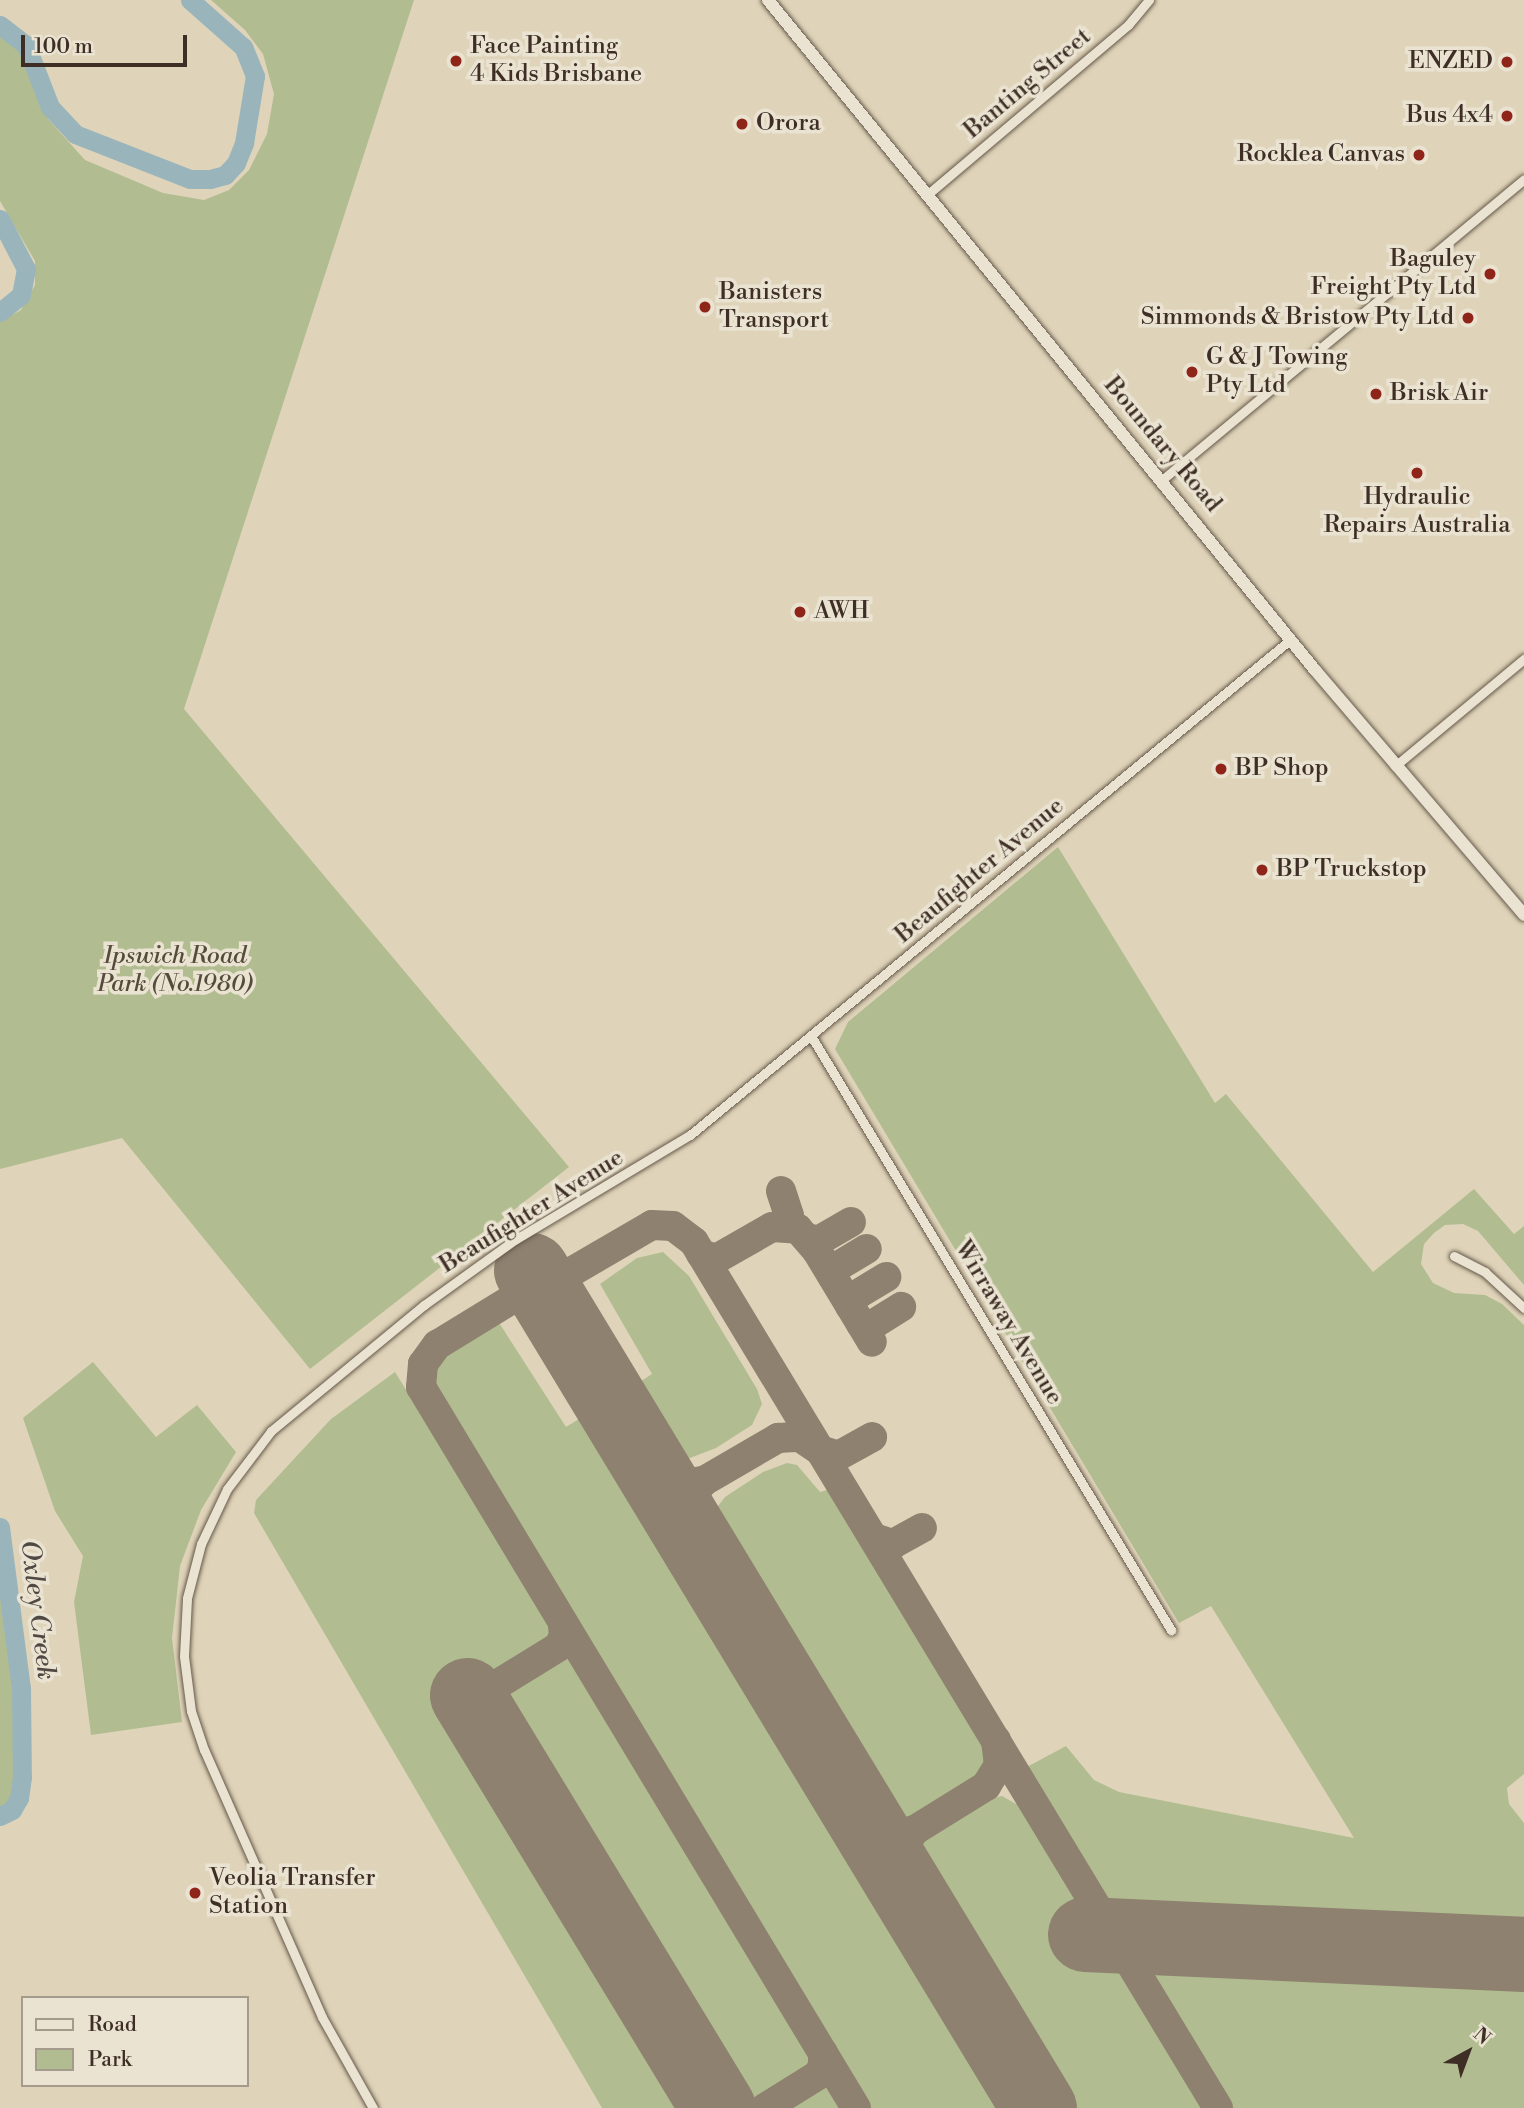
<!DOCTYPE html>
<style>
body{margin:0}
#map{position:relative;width:1524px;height:2108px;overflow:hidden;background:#dfd4b9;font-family:"Libre Bodoni",serif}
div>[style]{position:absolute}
.green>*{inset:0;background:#b1bd90}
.river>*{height:19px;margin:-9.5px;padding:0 9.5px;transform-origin:9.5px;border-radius:9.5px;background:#99b5bb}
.taxiway>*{height:30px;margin:-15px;padding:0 15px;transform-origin:15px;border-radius:15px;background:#8e816f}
.runway>*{height:75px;margin:-37.5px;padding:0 37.5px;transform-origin:37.5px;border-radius:37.5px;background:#8e816f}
.roads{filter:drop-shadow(0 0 2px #66584a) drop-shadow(0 0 2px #66584a)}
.minor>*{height:9px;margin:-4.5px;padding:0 4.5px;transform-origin:4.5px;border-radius:4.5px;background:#eae3d2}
.secondary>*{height:12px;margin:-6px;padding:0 6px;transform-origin:6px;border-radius:6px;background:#eae3d2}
.dots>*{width:19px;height:19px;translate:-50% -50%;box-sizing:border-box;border:4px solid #eae3d2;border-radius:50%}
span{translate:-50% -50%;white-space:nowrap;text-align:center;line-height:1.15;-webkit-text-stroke:7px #eae3d2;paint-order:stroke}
.poi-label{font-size:24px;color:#3e2e25}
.left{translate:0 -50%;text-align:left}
.right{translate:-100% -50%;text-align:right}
.street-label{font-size:24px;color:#3e2e25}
.park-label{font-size:24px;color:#554b3a;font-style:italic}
.water-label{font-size:26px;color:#504943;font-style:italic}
.legend{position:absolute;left:21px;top:1996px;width:228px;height:91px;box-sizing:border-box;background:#eae3d2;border:2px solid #a59b8d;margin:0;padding:9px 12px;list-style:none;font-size:21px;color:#3e2e25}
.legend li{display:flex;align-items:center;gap:14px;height:35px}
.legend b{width:35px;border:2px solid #a59b8d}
.north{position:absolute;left:1433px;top:2017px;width:70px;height:70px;-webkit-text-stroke:5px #eae3d2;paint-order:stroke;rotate:41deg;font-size:19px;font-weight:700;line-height:28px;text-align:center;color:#3e2e25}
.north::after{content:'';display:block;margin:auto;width:24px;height:32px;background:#3e2e25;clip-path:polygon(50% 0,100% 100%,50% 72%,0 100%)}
.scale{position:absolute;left:21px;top:35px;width:166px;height:32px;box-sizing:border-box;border:4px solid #3e2e25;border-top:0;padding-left:9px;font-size:21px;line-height:24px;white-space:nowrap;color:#3e2e25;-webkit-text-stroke:5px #eae3d2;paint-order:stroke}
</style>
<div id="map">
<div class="green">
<i style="clip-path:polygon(211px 0,414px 0,184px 709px,569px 1167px,310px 1369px,122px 1138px,0 1169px,0 322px,21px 310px,35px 285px,35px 261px,0 201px,0 35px,26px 58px,48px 119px,85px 160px,163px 193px,204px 200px,229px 190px,249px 170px,267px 134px,274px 94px,263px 54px,245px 30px)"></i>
<i style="clip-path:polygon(1058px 847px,1215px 1103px,1226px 1094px,1373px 1272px,1474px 1189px,1514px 1234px,1524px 1226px,1524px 1285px,1478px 1231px,1463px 1224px,1445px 1225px,1434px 1233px,1424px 1244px,1421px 1264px,1433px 1283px,1454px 1293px,1485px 1295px,1502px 1304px,1524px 1325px,1524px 1774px,1507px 1788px,1509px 1804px,1524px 1823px,1524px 2108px,1232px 2108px,1154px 1977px,1167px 1964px,1233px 1967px,1236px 1915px,1109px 1905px,1025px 1768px,1066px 1746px,1094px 1780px,1119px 1792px,1354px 1838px,1211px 1606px,1179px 1623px,835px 1049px,848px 1022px)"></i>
<i style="clip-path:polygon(663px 1252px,689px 1276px,757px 1389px,762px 1404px,752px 1425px,716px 1448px,690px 1458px,673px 1455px,632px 1387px,652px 1374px,600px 1284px,637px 1258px)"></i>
<i style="clip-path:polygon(496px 1318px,566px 1427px,587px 1414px,1008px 2108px,865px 2108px,433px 1395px,430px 1370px,438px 1355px)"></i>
<i style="clip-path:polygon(93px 1362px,156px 1437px,197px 1405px,236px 1452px,201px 1510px,180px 1566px,172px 1638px,182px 1722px,91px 1735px,74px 1602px,83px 1556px,55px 1511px,23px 1418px)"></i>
<i style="clip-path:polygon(395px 1372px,554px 1629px,545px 1647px,444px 1707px,524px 1838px,541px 1846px,700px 2108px,602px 2108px,254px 1513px,256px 1500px,331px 1419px)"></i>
<i style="clip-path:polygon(787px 1463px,797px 1465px,820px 1492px,827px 1490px,839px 1502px,988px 1749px,980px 1779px,908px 1823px,895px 1820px,715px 1524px,715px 1510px,725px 1497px,763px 1472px)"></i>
<i style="clip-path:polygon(0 1527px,21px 1688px,22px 1777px,19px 1798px,12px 1810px,0 1816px)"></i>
<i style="clip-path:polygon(564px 1657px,575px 1663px,816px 2059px,812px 2071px,752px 2108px,734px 2103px,568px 1829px,568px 1810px,504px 1704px,511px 1685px)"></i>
<i style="clip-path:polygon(1002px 1796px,1027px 1810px,1084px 1905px,1081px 1961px,1120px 1963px,1207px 2108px,1070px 2108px,914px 1851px,925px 1836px,986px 1799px)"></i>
<i style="clip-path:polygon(822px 2083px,833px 2088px,846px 2108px,779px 2108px)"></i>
</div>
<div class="river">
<i style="left:0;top:25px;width:33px;rotate:38deg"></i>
<i style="left:26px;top:45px;width:66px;rotate:68.8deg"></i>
<i style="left:50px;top:107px;width:37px;rotate:47deg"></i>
<i style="left:75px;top:134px;width:123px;rotate:21.4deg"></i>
<i style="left:190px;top:179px;width:20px"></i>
<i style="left:210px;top:179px;width:16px;rotate:-15deg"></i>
<i style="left:225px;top:175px;width:16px;rotate:-47deg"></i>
<i style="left:236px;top:163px;width:22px;rotate:-68deg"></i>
<i style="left:244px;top:143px;width:68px;rotate:-80.7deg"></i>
<i style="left:255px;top:76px;width:31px;rotate:-112deg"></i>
<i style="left:243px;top:47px;width:71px;rotate:-138.4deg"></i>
<i style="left:0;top:219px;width:56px;rotate:62.5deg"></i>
<i style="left:26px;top:269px;width:26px;rotate:101deg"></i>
<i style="left:21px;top:295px;width:27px;rotate:141deg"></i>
<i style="left:0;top:1527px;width:162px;rotate:82.6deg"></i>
<i style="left:21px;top:1688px;width:89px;rotate:89.4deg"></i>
<i style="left:22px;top:1777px;width:21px;rotate:98deg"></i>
<i style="left:19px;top:1798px;width:14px;rotate:120deg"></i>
<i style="left:12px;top:1810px;width:13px;rotate:153deg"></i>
</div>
<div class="taxiway">
<i style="left:781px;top:1191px;width:26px;rotate:72deg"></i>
<i style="left:789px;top:1216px;width:11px;rotate:128deg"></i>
<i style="left:808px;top:1238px;width:10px;rotate:17deg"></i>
<i style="left:818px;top:1241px;width:38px;rotate:-30deg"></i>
<i style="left:701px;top:1254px;width:16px;rotate:18deg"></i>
<i style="left:716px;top:1259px;width:64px;rotate:-29.7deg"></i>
<i style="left:772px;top:1227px;width:26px;rotate:4deg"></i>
<i style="left:798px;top:1229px;width:29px;rotate:49deg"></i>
<i style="left:817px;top:1251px;width:106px;rotate:58.9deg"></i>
<i style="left:833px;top:1277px;width:9px;rotate:-77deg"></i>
<i style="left:835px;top:1268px;width:37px;rotate:-31deg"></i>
<i style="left:517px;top:1296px;width:14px;rotate:-12deg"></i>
<i style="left:531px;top:1293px;width:17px;rotate:25deg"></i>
<i style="left:546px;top:1300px;width:95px;rotate:57deg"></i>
<i style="left:850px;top:1306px;width:9px;rotate:-72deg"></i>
<i style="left:853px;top:1297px;width:39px;rotate:-31deg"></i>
<i style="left:861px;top:1324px;width:9px;rotate:21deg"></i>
<i style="left:869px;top:1327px;width:38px;rotate:-32deg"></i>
<i style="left:607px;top:1395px;width:93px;rotate:57.3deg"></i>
<i style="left:657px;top:1473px;width:24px;rotate:30deg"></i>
<i style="left:678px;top:1485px;width:26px;rotate:-9deg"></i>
<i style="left:820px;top:1450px;width:19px;rotate:18deg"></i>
<i style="left:838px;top:1456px;width:39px;rotate:-29deg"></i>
<i style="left:874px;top:1538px;width:20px;rotate:18deg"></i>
<i style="left:893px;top:1544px;width:33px;rotate:-29deg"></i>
<i style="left:743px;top:1621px;width:106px;rotate:-119.9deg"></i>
<i style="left:690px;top:1529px;width:31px;rotate:-90deg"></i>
<i style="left:690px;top:1498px;width:22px;rotate:-51deg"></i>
<i style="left:704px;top:1481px;width:86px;rotate:-30.2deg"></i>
<i style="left:778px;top:1438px;width:22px;rotate:-3deg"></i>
<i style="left:800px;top:1437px;width:25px;rotate:34deg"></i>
<i style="left:810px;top:1731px;width:104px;rotate:58deg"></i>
<i style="left:865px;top:1819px;width:15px;rotate:42deg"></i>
<i style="left:876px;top:1829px;width:21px;rotate:14deg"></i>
<i style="left:896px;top:1834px;width:19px;rotate:-12deg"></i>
<i style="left:915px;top:1830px;width:84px;rotate:-31.8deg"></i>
<i style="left:986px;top:1786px;width:25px;rotate:-58deg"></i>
<i style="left:999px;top:1765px;width:25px;rotate:-97deg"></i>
<i style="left:508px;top:1762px;width:52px;rotate:-118.5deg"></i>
<i style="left:483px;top:1716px;width:19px;rotate:-87deg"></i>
<i style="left:484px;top:1697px;width:13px;rotate:-48deg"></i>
<i style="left:493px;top:1687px;width:76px;rotate:-31.6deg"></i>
<i style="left:558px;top:1647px;width:12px;rotate:-59deg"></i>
<i style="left:564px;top:1637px;width:12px;rotate:-95deg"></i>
<i style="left:915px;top:1830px;width:21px;rotate:127deg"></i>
<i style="left:902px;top:1847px;width:25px;rotate:95deg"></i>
<i style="left:900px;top:1872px;width:112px;rotate:60.7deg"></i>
<i style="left:691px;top:2064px;width:53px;rotate:56.6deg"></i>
<i style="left:765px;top:2108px;width:62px;rotate:-31.9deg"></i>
<i style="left:818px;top:2075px;width:10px;rotate:-61deg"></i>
<i style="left:823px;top:2066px;width:13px;rotate:-90deg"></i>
<i style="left:856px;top:2108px;width:842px;rotate:-121.1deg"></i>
<i style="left:421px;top:1387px;width:23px;rotate:-85deg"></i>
<i style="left:423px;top:1364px;width:24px;rotate:-54deg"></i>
<i style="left:437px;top:1345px;width:103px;rotate:-31.5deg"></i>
<i style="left:525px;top:1291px;width:30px;rotate:-17deg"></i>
<i style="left:554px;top:1282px;width:113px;rotate:-30.2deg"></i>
<i style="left:652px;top:1225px;width:21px;rotate:3deg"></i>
<i style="left:673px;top:1226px;width:26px;rotate:37deg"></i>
<i style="left:694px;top:1242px;width:1012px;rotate:58.82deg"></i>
</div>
<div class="runway">
<i style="left:531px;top:1270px;width:980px;rotate:58.78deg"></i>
<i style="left:467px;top:1695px;width:483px;rotate:58.7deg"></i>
<i style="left:1085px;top:1934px;width:439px;rotate:2.6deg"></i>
</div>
<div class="roads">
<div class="minor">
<i style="left:928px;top:194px;width:262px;rotate:-40.2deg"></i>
<i style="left:1128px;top:25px;width:33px;rotate:-50deg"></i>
<i style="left:1163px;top:479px;width:469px;rotate:-39.7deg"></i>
<i style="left:1395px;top:766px;width:168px;rotate:-39.7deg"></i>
<i style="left:811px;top:1036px;width:695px;rotate:58.78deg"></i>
<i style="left:1454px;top:1256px;width:35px;rotate:27deg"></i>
<i style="left:1485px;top:1272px;width:53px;rotate:42.7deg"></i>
<i style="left:373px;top:2108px;width:104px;rotate:-119.3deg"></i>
<i style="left:322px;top:2017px;width:292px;rotate:-113.8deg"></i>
<i style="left:204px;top:1750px;width:41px;rotate:-108.4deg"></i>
<i style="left:191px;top:1711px;width:55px;rotate:-97.3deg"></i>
<i style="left:184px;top:1656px;width:58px;rotate:-87deg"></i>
<i style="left:187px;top:1598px;width:56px;rotate:-75.5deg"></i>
<i style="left:201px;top:1544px;width:61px;rotate:-64.7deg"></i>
<i style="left:227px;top:1489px;width:73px;rotate:-52.8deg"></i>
<i style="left:271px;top:1431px;width:198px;rotate:-39.5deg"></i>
<i style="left:424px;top:1305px;width:113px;rotate:-35.7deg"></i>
<i style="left:516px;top:1239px;width:203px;rotate:-30.9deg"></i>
<i style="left:690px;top:1135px;width:779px;rotate:-39.53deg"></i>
</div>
<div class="secondary">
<i style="left:768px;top:0;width:865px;rotate:50.77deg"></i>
<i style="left:1315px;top:670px;width:322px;rotate:49.5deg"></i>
</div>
</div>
<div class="dots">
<i style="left:456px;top:61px;background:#8f2418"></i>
<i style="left:1507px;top:62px;background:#8f2418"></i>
<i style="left:1507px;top:116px;background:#8f2418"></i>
<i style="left:742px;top:124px;background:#8f2418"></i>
<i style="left:1419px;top:155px;background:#8f2418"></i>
<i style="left:1490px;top:274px;background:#8f2418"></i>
<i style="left:705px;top:307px;background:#8f2418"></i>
<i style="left:1468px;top:318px;background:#8f2418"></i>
<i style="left:1192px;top:372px;background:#8f2418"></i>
<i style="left:1376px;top:394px;background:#8f2418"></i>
<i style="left:1417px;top:473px;background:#8f2418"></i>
<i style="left:800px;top:612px;background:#8f2418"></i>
<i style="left:1221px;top:769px;background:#8f2418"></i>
<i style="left:1262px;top:870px;background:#8f2418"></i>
<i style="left:195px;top:1893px;background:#8f2418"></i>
</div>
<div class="poi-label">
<span class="left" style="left:470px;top:61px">Face Painting<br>4 Kids Brisbane</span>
<span class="right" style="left:1493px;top:62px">ENZED</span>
<span class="right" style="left:1493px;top:116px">Bus 4x4</span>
<span class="left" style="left:756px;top:124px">Orora</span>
<span class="right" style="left:1405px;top:155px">Rocklea Canvas</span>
<span class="right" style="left:1476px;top:274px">Baguley<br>Freight Pty Ltd</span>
<span class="left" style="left:719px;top:307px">Banisters<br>Transport</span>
<span class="right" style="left:1454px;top:318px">Simmonds &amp; Bristow Pty Ltd</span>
<span class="left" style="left:1206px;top:372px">G &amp; J Towing<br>Pty Ltd</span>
<span class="left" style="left:1390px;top:394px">Brisk Air</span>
<span style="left:1417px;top:512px">Hydraulic<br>Repairs Australia</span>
<span class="left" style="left:814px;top:612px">AWH</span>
<span class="left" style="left:1235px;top:769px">BP Shop</span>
<span class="left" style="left:1276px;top:870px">BP Truckstop</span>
<span class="left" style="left:209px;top:1893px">Veolia Transfer<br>Station</span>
</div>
<div class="street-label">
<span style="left:1028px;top:84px;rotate:-40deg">Banting Street</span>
<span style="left:1162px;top:445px;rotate:50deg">Boundary Road</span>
<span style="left:980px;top:871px;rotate:-40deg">Beaufighter Avenue</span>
<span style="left:532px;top:1212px;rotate:-32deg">Beaufighter Avenue</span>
<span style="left:1008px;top:1323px;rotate:59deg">Wirraway Avenue</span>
</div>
<div class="park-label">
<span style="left:175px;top:971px">Ipswich Road<br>Park (No.1980)</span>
</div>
<div class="water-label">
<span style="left:37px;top:1610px;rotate:83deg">Oxley Creek</span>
</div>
<ul class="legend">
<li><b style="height:9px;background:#eae3d2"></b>Road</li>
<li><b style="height:19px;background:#b1bd90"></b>Park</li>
</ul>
<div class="north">N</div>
<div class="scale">100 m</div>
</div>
